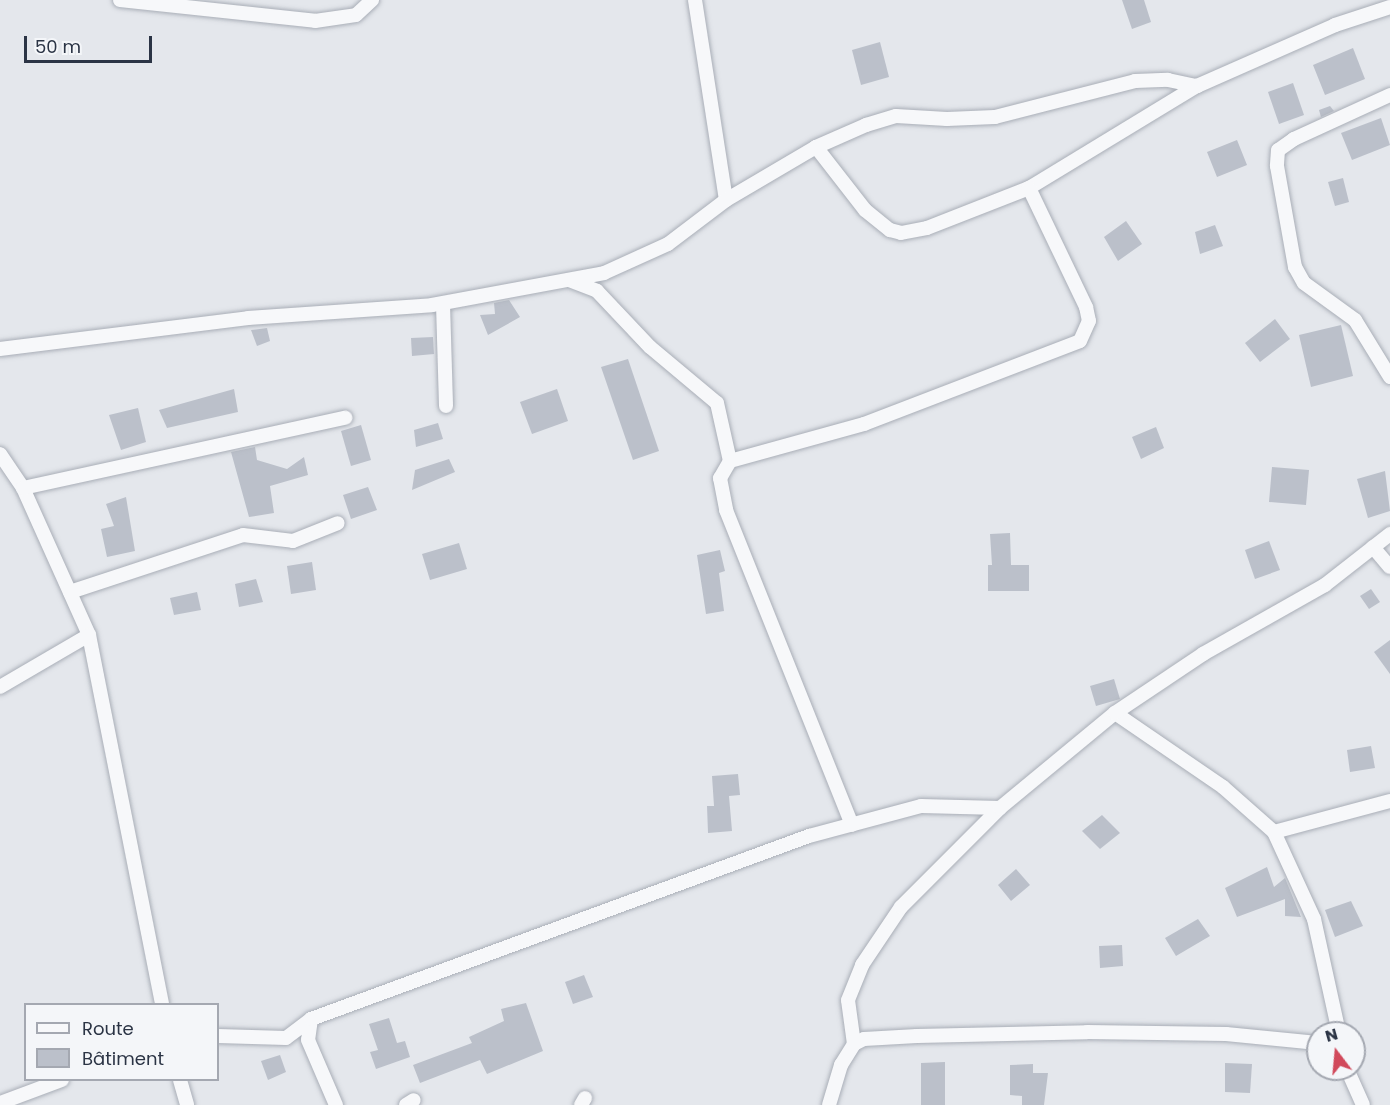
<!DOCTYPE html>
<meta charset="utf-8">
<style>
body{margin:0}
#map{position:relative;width:1390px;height:1105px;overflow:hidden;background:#e4e7ec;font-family:Poppins,sans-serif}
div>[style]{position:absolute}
.building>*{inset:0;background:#bbc0ca}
.roads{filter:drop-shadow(0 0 2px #a9aeb7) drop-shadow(0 0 2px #a9aeb7)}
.minor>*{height:14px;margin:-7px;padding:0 7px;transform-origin:7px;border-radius:7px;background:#f7f8fa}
span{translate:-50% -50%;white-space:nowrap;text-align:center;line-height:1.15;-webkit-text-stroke:5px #f4f6f9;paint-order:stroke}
.legend{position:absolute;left:24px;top:1003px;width:195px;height:78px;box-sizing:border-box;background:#f4f6f9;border:2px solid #a4a8b1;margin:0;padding:8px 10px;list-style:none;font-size:18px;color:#2b3445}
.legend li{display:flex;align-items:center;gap:12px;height:30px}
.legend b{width:30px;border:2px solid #a4a8b1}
.north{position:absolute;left:1306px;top:1021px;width:60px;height:60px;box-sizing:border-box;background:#f4f6f9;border:2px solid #a4a8b1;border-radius:50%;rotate:344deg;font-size:16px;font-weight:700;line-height:24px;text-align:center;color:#2b3445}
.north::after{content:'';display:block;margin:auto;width:21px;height:27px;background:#d1495b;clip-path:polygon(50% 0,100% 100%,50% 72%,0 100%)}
.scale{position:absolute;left:24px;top:36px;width:128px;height:27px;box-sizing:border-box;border:3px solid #2b3445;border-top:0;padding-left:8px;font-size:18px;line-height:21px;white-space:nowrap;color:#2b3445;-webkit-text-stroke:4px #f4f6f9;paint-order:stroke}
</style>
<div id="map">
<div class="building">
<i style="clip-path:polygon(1122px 0,1144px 0,1151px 22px,1132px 29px)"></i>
<i style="clip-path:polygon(880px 42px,889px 77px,861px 85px,852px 50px)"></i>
<i style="clip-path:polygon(1353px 48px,1365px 79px,1325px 95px,1313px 65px)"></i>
<i style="clip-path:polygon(1293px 83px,1304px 115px,1279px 124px,1268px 92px)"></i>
<i style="clip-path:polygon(1330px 106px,1334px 111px,1321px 117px,1319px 110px)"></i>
<i style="clip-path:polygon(1381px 118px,1390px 145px,1352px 160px,1341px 133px)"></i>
<i style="clip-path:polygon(1237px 140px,1247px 165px,1217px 177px,1207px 152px)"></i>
<i style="clip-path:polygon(1343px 178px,1349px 202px,1335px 206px,1328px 182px)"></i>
<i style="clip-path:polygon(1126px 221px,1142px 244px,1118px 261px,1104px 237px)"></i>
<i style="clip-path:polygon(1215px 225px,1223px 246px,1200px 254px,1195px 232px)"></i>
<i style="clip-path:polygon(509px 300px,520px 317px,488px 335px,480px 315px,495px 314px,494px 303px)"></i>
<i style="clip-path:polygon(1275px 319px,1290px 339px,1260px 362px,1245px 343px)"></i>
<i style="clip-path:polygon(1341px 325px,1353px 376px,1311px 387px,1299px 335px)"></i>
<i style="clip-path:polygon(267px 328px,270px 341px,257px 346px,251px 330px)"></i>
<i style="clip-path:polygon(433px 337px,434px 354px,412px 356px,411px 338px)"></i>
<i style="clip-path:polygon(628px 359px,659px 451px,633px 460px,601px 367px)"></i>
<i style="clip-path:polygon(234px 389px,238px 412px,167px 428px,159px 410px)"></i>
<i style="clip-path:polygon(557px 389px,568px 421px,532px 434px,520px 402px)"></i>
<i style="clip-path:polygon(138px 408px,146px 442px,121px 450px,109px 415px)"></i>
<i style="clip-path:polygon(438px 423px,443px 439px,416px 447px,414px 430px)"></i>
<i style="clip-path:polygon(361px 425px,371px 460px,351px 466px,341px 431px)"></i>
<i style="clip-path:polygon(1156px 427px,1164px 448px,1141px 459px,1132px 437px)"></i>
<i style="clip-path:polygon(255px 447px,257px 460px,287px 469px,304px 457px,308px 475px,270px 486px,274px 513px,249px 517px,231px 452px)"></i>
<i style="clip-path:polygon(449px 459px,455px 472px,412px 490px,415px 470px)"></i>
<i style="clip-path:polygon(1272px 467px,1309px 470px,1306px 505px,1269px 502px)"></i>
<i style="clip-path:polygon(1385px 471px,1390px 511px,1368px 518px,1357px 479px)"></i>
<i style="clip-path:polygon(368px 487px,377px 510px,351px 519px,343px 495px)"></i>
<i style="clip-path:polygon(126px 497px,135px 551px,107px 557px,101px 529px,114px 526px,106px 504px)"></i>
<i style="clip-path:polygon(1010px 533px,1011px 565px,1029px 565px,1029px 591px,988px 591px,988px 565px,992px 565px,990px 534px)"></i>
<i style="clip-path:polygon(1269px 541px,1280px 570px,1255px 579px,1245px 550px)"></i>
<i style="clip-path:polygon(459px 543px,467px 569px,430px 580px,422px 554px)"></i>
<i style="clip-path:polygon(720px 550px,725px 571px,719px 573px,724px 611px,706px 614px,697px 555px)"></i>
<i style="clip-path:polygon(312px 562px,316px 590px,291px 594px,287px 566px)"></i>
<i style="clip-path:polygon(256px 579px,263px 602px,239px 607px,235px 584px)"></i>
<i style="clip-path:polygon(1371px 589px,1380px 602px,1369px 609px,1360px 596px)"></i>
<i style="clip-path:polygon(197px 592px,201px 610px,174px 615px,170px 598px)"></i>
<i style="clip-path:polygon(1390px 640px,1390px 674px,1374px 652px)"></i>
<i style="clip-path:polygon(1114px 679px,1120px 699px,1096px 706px,1090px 686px)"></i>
<i style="clip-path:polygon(1371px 746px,1375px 768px,1350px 772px,1347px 750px)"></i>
<i style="clip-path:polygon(738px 774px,740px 795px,729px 796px,732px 831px,708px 833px,707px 806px,714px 806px,712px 776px)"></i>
<i style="clip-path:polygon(1102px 815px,1120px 833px,1100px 849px,1082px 831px)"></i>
<i style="clip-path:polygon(1267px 867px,1274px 887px,1285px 878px,1301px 917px,1285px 916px,1285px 899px,1237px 917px,1225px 888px)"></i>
<i style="clip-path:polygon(1016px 869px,1030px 885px,1011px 901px,998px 885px)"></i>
<i style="clip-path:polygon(1351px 901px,1363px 926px,1335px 937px,1325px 910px)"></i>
<i style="clip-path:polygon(1198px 919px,1210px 936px,1176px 956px,1165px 938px)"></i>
<i style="clip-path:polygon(1122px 945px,1123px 966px,1100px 968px,1099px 946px)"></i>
<i style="clip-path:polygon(584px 975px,593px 997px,573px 1004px,565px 982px)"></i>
<i style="clip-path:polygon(526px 1003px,543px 1051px,487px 1074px,480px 1060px,420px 1083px,413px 1065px,472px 1043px,469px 1037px,504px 1021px,501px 1009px)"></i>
<i style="clip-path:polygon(389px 1018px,397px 1043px,405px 1041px,410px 1057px,376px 1069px,370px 1052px,378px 1050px,369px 1024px)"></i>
<i style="clip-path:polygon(280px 1055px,286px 1072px,268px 1080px,261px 1061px)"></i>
<i style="clip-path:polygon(945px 1062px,945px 1105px,921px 1105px,921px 1063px)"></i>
<i style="clip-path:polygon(1225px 1063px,1252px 1064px,1250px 1093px,1225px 1092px)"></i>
<i style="clip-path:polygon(1033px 1064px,1033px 1073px,1048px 1073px,1044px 1105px,1022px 1105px,1022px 1096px,1010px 1095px,1010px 1065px)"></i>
</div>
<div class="roads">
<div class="minor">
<i style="left:120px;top:0;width:196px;rotate:6.1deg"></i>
<i style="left:315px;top:21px;width:41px;rotate:-8.3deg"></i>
<i style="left:356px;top:15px;width:22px;rotate:-43deg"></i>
<i style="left:695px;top:0;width:202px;rotate:81.2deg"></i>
<i style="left:1390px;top:95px;width:106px;rotate:155.4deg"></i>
<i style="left:1294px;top:139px;width:19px;rotate:145deg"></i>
<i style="left:1278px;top:150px;width:16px;rotate:94deg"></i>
<i style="left:1277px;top:166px;width:103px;rotate:79.9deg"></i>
<i style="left:1295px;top:267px;width:18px;rotate:61deg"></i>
<i style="left:1304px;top:283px;width:63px;rotate:36deg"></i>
<i style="left:1355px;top:320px;width:67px;rotate:58.4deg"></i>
<i style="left:816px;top:147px;width:80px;rotate:52.1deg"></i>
<i style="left:865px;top:210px;width:32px;rotate:39deg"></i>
<i style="left:890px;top:230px;width:11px;rotate:15deg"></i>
<i style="left:901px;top:233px;width:26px;rotate:-11deg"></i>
<i style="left:927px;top:228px;width:110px;rotate:-21.4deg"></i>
<i style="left:1029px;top:188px;width:197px;rotate:-31.3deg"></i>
<i style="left:1197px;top:86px;width:151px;rotate:-23.8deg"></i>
<i style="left:1335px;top:25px;width:58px;rotate:-18.1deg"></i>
<i style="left:569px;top:280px;width:30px;rotate:21deg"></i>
<i style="left:597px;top:291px;width:77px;rotate:46.6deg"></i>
<i style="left:650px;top:347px;width:87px;rotate:39.9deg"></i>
<i style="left:717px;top:403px;width:59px;rotate:77.4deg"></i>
<i style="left:730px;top:461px;width:20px;rotate:120deg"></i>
<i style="left:720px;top:478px;width:33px;rotate:79deg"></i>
<i style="left:726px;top:510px;width:339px;rotate:68.2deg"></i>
<i style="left:443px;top:304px;width:102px;rotate:88.3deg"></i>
<i style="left:0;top:349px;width:250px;rotate:-7.1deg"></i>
<i style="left:248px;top:318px;width:184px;rotate:-4deg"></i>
<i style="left:432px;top:305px;width:175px;rotate:-10.5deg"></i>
<i style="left:604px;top:273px;width:70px;rotate:-24.4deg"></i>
<i style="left:668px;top:244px;width:73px;rotate:-37.2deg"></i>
<i style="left:726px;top:200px;width:104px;rotate:-30.5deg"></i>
<i style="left:816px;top:147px;width:55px;rotate:-23.7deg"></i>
<i style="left:866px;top:125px;width:31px;rotate:-17deg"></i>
<i style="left:896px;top:116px;width:51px;rotate:3.4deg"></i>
<i style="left:947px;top:119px;width:48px;rotate:-2.4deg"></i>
<i style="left:995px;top:117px;width:145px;rotate:-14.4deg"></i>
<i style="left:1135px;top:81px;width:33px;rotate:-2deg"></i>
<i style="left:1168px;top:80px;width:30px;rotate:12deg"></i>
<i style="left:0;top:454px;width:41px;rotate:55.9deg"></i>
<i style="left:23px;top:488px;width:161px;rotate:65.8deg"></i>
<i style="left:89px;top:635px;width:376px;rotate:78.8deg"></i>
<i style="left:730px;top:461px;width:139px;rotate:-15.4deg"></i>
<i style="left:864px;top:424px;width:231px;rotate:-21deg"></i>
<i style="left:1080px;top:341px;width:22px;rotate:-66deg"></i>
<i style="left:1089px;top:321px;width:14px;rotate:-102deg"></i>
<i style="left:1086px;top:307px;width:132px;rotate:-115.6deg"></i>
<i style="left:23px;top:488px;width:330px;rotate:-12.3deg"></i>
<i style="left:1373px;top:547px;width:26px;rotate:50deg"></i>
<i style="left:70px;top:592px;width:182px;rotate:-18.2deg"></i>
<i style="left:243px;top:535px;width:50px;rotate:6.8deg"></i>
<i style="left:293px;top:541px;width:48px;rotate:-21.8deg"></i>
<i style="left:0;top:687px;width:103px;rotate:-30.3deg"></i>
<i style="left:1115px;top:713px;width:131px;rotate:34.4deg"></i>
<i style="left:1223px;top:787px;width:68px;rotate:41.4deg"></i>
<i style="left:1274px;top:832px;width:96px;rotate:65.3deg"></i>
<i style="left:1314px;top:919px;width:117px;rotate:77.6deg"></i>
<i style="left:1274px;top:832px;width:120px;rotate:-15deg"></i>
<i style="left:311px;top:1019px;width:21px;rotate:98deg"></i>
<i style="left:308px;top:1040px;width:71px;rotate:66.7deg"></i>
<i style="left:218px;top:1036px;width:68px;rotate:1.7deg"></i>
<i style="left:286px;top:1038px;width:31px;rotate:-37deg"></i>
<i style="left:311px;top:1019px;width:531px;rotate:-20.18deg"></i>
<i style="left:809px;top:836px;width:116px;rotate:-15deg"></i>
<i style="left:921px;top:806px;width:79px;rotate:1.5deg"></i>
<i style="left:854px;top:1044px;width:11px;rotate:-27deg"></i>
<i style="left:864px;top:1039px;width:53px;rotate:-3.2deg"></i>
<i style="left:917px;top:1036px;width:170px;rotate:-1.3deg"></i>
<i style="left:1087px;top:1032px;width:139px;rotate:0.8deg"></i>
<i style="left:1226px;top:1034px;width:92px;rotate:5.6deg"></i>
<i style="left:1347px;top:1069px;width:39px;rotate:66deg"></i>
<i style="left:180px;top:1080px;width:26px;rotate:74deg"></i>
<i style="left:0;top:1103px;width:66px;rotate:-20.4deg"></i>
<i style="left:406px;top:1105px;width:9px;rotate:-32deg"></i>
<i style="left:581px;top:1105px;width:8px;rotate:-60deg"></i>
<i style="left:829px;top:1105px;width:42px;rotate:-73.3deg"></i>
<i style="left:841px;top:1065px;width:25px;rotate:-58deg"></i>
<i style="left:854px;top:1044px;width:44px;rotate:-97.8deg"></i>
<i style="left:848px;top:1000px;width:38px;rotate:-68deg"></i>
<i style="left:862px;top:965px;width:70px;rotate:-56.1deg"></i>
<i style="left:901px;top:907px;width:140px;rotate:-45deg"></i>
<i style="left:1000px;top:808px;width:149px;rotate:-39.6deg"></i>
<i style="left:1115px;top:713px;width:106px;rotate:-33.8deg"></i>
<i style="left:1203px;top:654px;width:140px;rotate:-29.5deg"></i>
<i style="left:1325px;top:585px;width:83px;rotate:-38.1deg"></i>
</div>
</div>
<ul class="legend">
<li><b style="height:8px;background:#f7f8fa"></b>Route</li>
<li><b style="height:16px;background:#bbc0ca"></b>Bâtiment</li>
</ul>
<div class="north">N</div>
<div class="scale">50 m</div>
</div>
